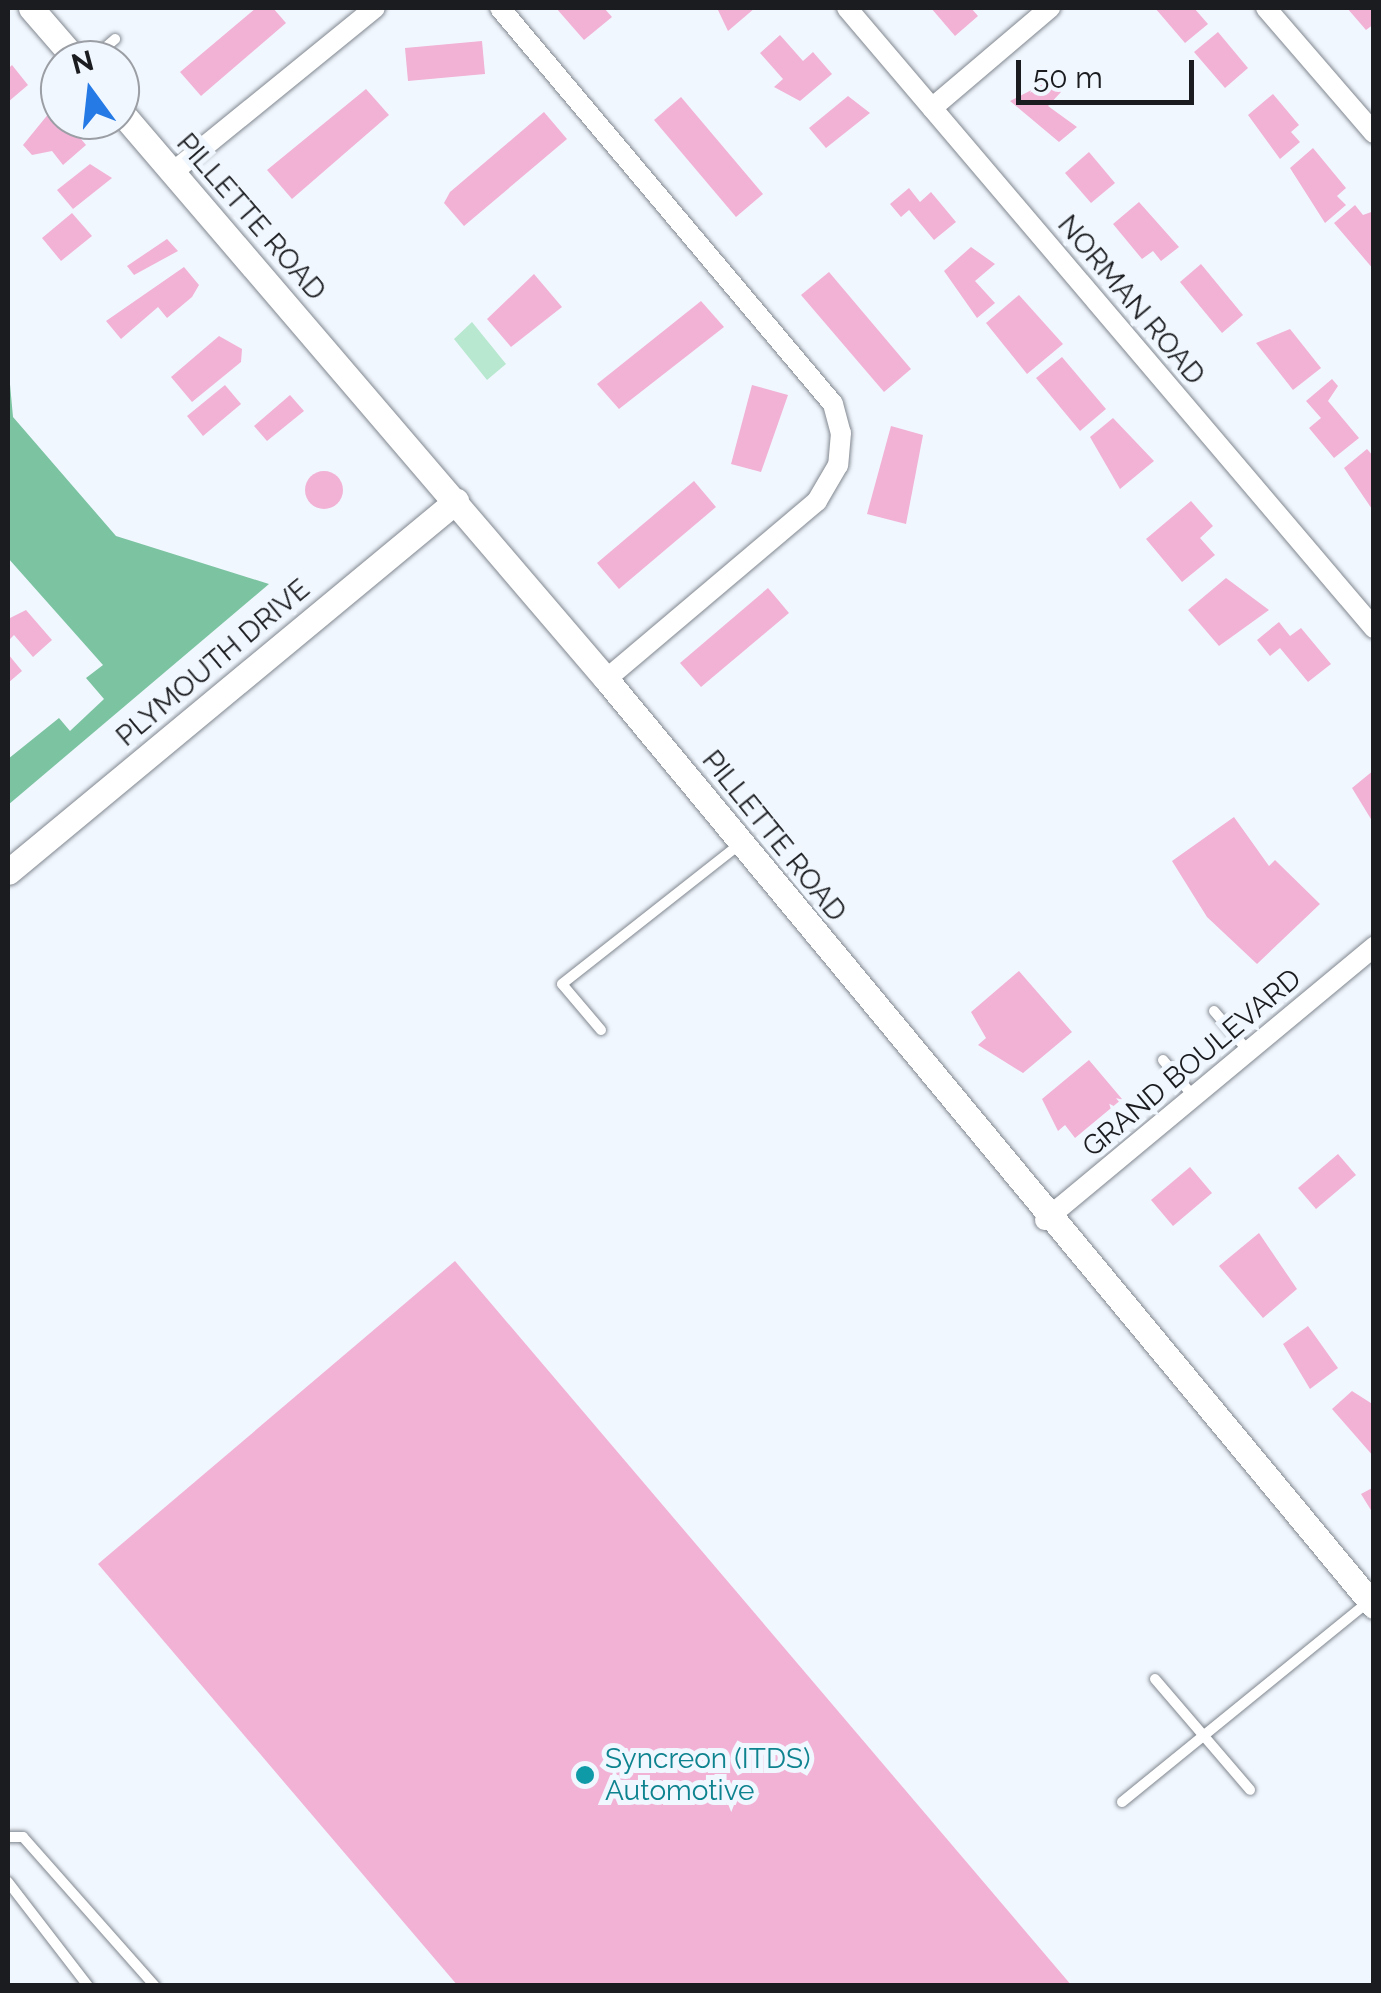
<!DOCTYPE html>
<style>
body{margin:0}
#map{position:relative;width:1381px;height:1993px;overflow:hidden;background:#f1f7fe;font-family:Raleway,sans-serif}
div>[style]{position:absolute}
.green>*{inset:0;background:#b8e8d0}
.forest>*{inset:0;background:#7cc3a2}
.building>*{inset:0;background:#f1b2d6}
.round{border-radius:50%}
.roads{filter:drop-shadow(0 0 2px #81878f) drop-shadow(0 0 2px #81878f)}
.service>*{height:10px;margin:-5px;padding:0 5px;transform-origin:5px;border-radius:5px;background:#fff}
.minor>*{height:20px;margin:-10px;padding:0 10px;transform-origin:10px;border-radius:10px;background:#fff}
.tertiary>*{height:25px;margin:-12.5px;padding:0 12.5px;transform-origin:12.5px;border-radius:12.5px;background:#fff}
.dots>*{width:28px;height:28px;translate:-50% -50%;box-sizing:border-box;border:5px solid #f1f7fe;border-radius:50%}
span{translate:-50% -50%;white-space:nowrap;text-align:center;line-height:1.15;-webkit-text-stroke:10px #f1f7fe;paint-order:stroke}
.street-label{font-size:28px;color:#1a1c1f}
.culture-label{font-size:28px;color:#0d838f}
.left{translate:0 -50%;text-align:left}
.frame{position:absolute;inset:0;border:10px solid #1a1c1f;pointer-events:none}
.north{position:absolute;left:40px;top:40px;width:100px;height:100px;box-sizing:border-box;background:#f1f7fe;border:2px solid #9b9fa5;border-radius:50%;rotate:345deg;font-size:28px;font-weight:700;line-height:40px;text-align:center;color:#1a1c1f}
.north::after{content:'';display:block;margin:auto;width:35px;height:45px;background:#257ae5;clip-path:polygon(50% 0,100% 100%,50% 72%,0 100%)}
.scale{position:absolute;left:1016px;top:60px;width:178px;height:45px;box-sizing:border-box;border:5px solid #1a1c1f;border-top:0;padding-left:12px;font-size:30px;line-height:35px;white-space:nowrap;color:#1a1c1f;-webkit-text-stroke:8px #f1f7fe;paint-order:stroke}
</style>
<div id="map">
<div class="green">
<i style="clip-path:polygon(472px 322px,506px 364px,487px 380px,454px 339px)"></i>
</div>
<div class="forest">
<i style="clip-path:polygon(8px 362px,13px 417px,116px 536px,269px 584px,8px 805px,8px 759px,59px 718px,70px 731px,104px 699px,86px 678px,103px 665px,8px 558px)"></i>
</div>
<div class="building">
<i style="clip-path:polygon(256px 8px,273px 8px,286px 23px,201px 96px,180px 72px)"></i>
<i style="clip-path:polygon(556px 8px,604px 8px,612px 17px,584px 40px)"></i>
<i style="clip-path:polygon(717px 8px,755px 8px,728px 31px)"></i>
<i style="clip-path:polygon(931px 8px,971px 8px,978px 16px,955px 36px)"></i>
<i style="clip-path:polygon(1155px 8px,1194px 8px,1208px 24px,1185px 43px)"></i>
<i style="clip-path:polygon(1347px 8px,1374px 8px,1374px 24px,1366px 30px)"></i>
<i style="clip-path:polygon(1218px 32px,1248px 68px,1225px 88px,1194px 52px)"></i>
<i style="clip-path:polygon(780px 35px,803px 61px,813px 52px,832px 74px,800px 101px,774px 87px,783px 79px,760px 53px)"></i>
<i style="clip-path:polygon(482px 41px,485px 74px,408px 81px,405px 48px)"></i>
<i style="clip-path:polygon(12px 65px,28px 85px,8px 102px,8px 69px)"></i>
<i style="clip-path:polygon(1051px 80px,1061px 92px,1048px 106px,1077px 127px,1059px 142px,1010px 101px)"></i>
<i style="clip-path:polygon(366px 89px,389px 115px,292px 199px,267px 170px)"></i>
<i style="clip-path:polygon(1273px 94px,1299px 125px,1291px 132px,1300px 142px,1280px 159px,1248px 115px)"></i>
<i style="clip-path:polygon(848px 96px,870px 113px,826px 148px,809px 128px)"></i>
<i style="clip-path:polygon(681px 97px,763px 194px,736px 217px,654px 120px)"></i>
<i style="clip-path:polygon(54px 107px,86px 145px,63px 165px,52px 151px,32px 155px,23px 145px)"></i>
<i style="clip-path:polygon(544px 112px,567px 139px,464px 226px,444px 203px,450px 192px)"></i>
<i style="clip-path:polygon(1313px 148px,1346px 188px,1337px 196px,1346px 205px,1325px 223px,1290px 168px)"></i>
<i style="clip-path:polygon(1089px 152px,1115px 183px,1091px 203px,1065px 173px)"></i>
<i style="clip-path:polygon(90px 164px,112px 178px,73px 209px,57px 190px)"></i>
<i style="clip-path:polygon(909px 188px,920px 202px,931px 192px,956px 222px,934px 240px,909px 210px,901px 217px,890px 204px)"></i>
<i style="clip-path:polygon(1139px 202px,1179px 247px,1161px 261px,1153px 251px,1142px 259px,1113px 224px)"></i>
<i style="clip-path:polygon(1355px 205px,1363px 215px,1374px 211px,1374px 270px,1334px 223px)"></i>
<i style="clip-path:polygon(72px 213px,92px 236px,61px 261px,42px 238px)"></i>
<i style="clip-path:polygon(167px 239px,178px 251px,134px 275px,127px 266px)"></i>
<i style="clip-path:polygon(971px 247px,995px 264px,975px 281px,995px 303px,977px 318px,944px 271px)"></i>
<i style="clip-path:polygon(1201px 264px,1243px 315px,1222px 333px,1180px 282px)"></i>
<i style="clip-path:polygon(184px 267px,199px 285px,192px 297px,167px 318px,158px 307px,121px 339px,106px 321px)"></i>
<i style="clip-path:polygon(829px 272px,911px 369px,884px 392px,801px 295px)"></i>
<i style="clip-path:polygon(534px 274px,562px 307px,511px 347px,487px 319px)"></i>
<i style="clip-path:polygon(1019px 295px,1063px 344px,1027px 374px,986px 323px)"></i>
<i style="clip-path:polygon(701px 301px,724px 327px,619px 409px,597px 384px)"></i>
<i style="clip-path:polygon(1290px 329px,1321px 368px,1293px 390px,1256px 343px)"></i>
<i style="clip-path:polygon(219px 336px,242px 349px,241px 362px,192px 402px,171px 377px)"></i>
<i style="clip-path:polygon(1062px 357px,1106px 409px,1080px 431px,1036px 378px)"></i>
<i style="clip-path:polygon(1332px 379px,1338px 386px,1328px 401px,1359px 438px,1334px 458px,1309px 428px,1321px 418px,1306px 401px)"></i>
<i style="clip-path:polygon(225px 385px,241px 404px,203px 436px,187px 416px)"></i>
<i style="clip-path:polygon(752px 385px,788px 395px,761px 472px,731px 464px)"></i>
<i style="clip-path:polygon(290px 395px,304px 411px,267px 441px,254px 426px)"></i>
<i style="clip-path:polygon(1113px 418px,1154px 461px,1120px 489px,1090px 437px)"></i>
<i style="clip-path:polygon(891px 426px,923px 435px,906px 524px,867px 514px)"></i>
<i style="clip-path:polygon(1367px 449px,1374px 457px,1374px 512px,1344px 468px)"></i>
<i class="round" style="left:305px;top:471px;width:38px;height:38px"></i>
<i style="clip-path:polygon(694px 481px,716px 507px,619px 589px,597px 563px)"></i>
<i style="clip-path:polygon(1191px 501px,1213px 526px,1200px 538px,1215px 555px,1182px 582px,1146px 539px)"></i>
<i style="clip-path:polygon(1226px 578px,1269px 610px,1219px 646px,1188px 610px)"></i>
<i style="clip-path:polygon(768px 588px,789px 613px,701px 687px,680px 663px)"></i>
<i style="clip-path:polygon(26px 610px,52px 640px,33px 657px,14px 635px,8px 641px,8px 619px)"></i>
<i style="clip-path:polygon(1279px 622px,1290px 636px,1301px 628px,1331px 664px,1308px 682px,1280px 648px,1270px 656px,1257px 640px)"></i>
<i style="clip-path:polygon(8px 654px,22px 671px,8px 683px)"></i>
<i style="clip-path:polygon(1374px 770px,1374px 824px,1352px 788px)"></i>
<i style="clip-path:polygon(1234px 817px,1269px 866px,1275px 860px,1320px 904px,1257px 964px,1207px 917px,1172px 861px)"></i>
<i style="clip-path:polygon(1019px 971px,1072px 1032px,1023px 1073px,978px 1045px,986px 1038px,971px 1012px)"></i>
<i style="clip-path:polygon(1089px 1060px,1122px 1099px,1075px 1138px,1065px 1125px,1058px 1131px,1042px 1099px)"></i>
<i style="clip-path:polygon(1338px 1154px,1356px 1175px,1316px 1209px,1298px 1188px)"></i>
<i style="clip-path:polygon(1190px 1167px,1212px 1193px,1173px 1226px,1151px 1200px)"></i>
<i style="clip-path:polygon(1259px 1233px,1297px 1289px,1263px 1318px,1219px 1266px)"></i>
<i style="clip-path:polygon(455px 1261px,1072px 1986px,458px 1986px,98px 1564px)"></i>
<i style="clip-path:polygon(1308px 1326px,1338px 1368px,1310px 1389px,1283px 1344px)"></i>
<i style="clip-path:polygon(1352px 1391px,1374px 1405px,1374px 1457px,1332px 1409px)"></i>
<i style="clip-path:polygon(1374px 1487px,1374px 1515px,1361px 1494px)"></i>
</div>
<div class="roads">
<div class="service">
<i style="left:91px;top:60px;width:32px;rotate:-41deg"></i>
<i style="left:1214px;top:1011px;width:52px;rotate:49.6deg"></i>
<i style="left:601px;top:1030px;width:60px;rotate:-130.3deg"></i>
<i style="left:562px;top:984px;width:228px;rotate:-38.2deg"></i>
<i style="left:1163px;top:1060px;width:47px;rotate:50.2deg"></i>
<i style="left:1155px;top:1679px;width:146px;rotate:49.4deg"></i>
<i style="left:1122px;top:1802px;width:318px;rotate:-39.1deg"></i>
<i style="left:8px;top:1837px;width:15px"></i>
<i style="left:23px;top:1837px;width:199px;rotate:48.5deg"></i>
<i style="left:8px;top:1882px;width:131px;rotate:52.4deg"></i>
</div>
<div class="minor">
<i style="left:500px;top:8px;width:517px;rotate:49.94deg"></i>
<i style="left:833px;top:404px;width:30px;rotate:75deg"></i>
<i style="left:841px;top:433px;width:32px;rotate:95deg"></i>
<i style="left:838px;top:465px;width:42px;rotate:120.3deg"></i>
<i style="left:817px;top:501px;width:276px;rotate:139.8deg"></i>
<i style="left:847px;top:8px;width:814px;rotate:49.64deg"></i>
<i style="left:1266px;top:8px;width:165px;rotate:49.2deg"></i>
<i style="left:932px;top:108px;width:155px;rotate:-40.3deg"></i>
<i style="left:173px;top:172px;width:260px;rotate:-39.1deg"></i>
<i style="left:1045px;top:1220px;width:428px;rotate:-39.7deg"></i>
</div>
<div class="tertiary">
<i style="left:31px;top:8px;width:69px;rotate:49.1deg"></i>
<i style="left:120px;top:111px;width:748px;rotate:49.45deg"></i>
<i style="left:606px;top:679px;width:1204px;rotate:50.36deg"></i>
<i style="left:8px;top:872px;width:582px;rotate:-39.63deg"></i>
</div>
</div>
<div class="dots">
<i style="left:585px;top:1775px;background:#0f9aa8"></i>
</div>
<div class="street-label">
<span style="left:251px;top:217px;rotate:49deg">PILLETTE ROAD</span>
<span style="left:1131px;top:300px;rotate:50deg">NORMAN ROAD</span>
<span style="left:213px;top:663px;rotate:-40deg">PLYMOUTH DRIVE</span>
<span style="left:774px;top:836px;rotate:51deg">PILLETTE ROAD</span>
<span style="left:1192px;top:1063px;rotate:-40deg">GRAND BOULEVARD</span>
</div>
<div class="culture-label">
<span class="left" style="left:605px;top:1775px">Syncreon (ITDS)<br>Automotive</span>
</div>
<div class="frame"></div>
<div class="north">N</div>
<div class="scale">50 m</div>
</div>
